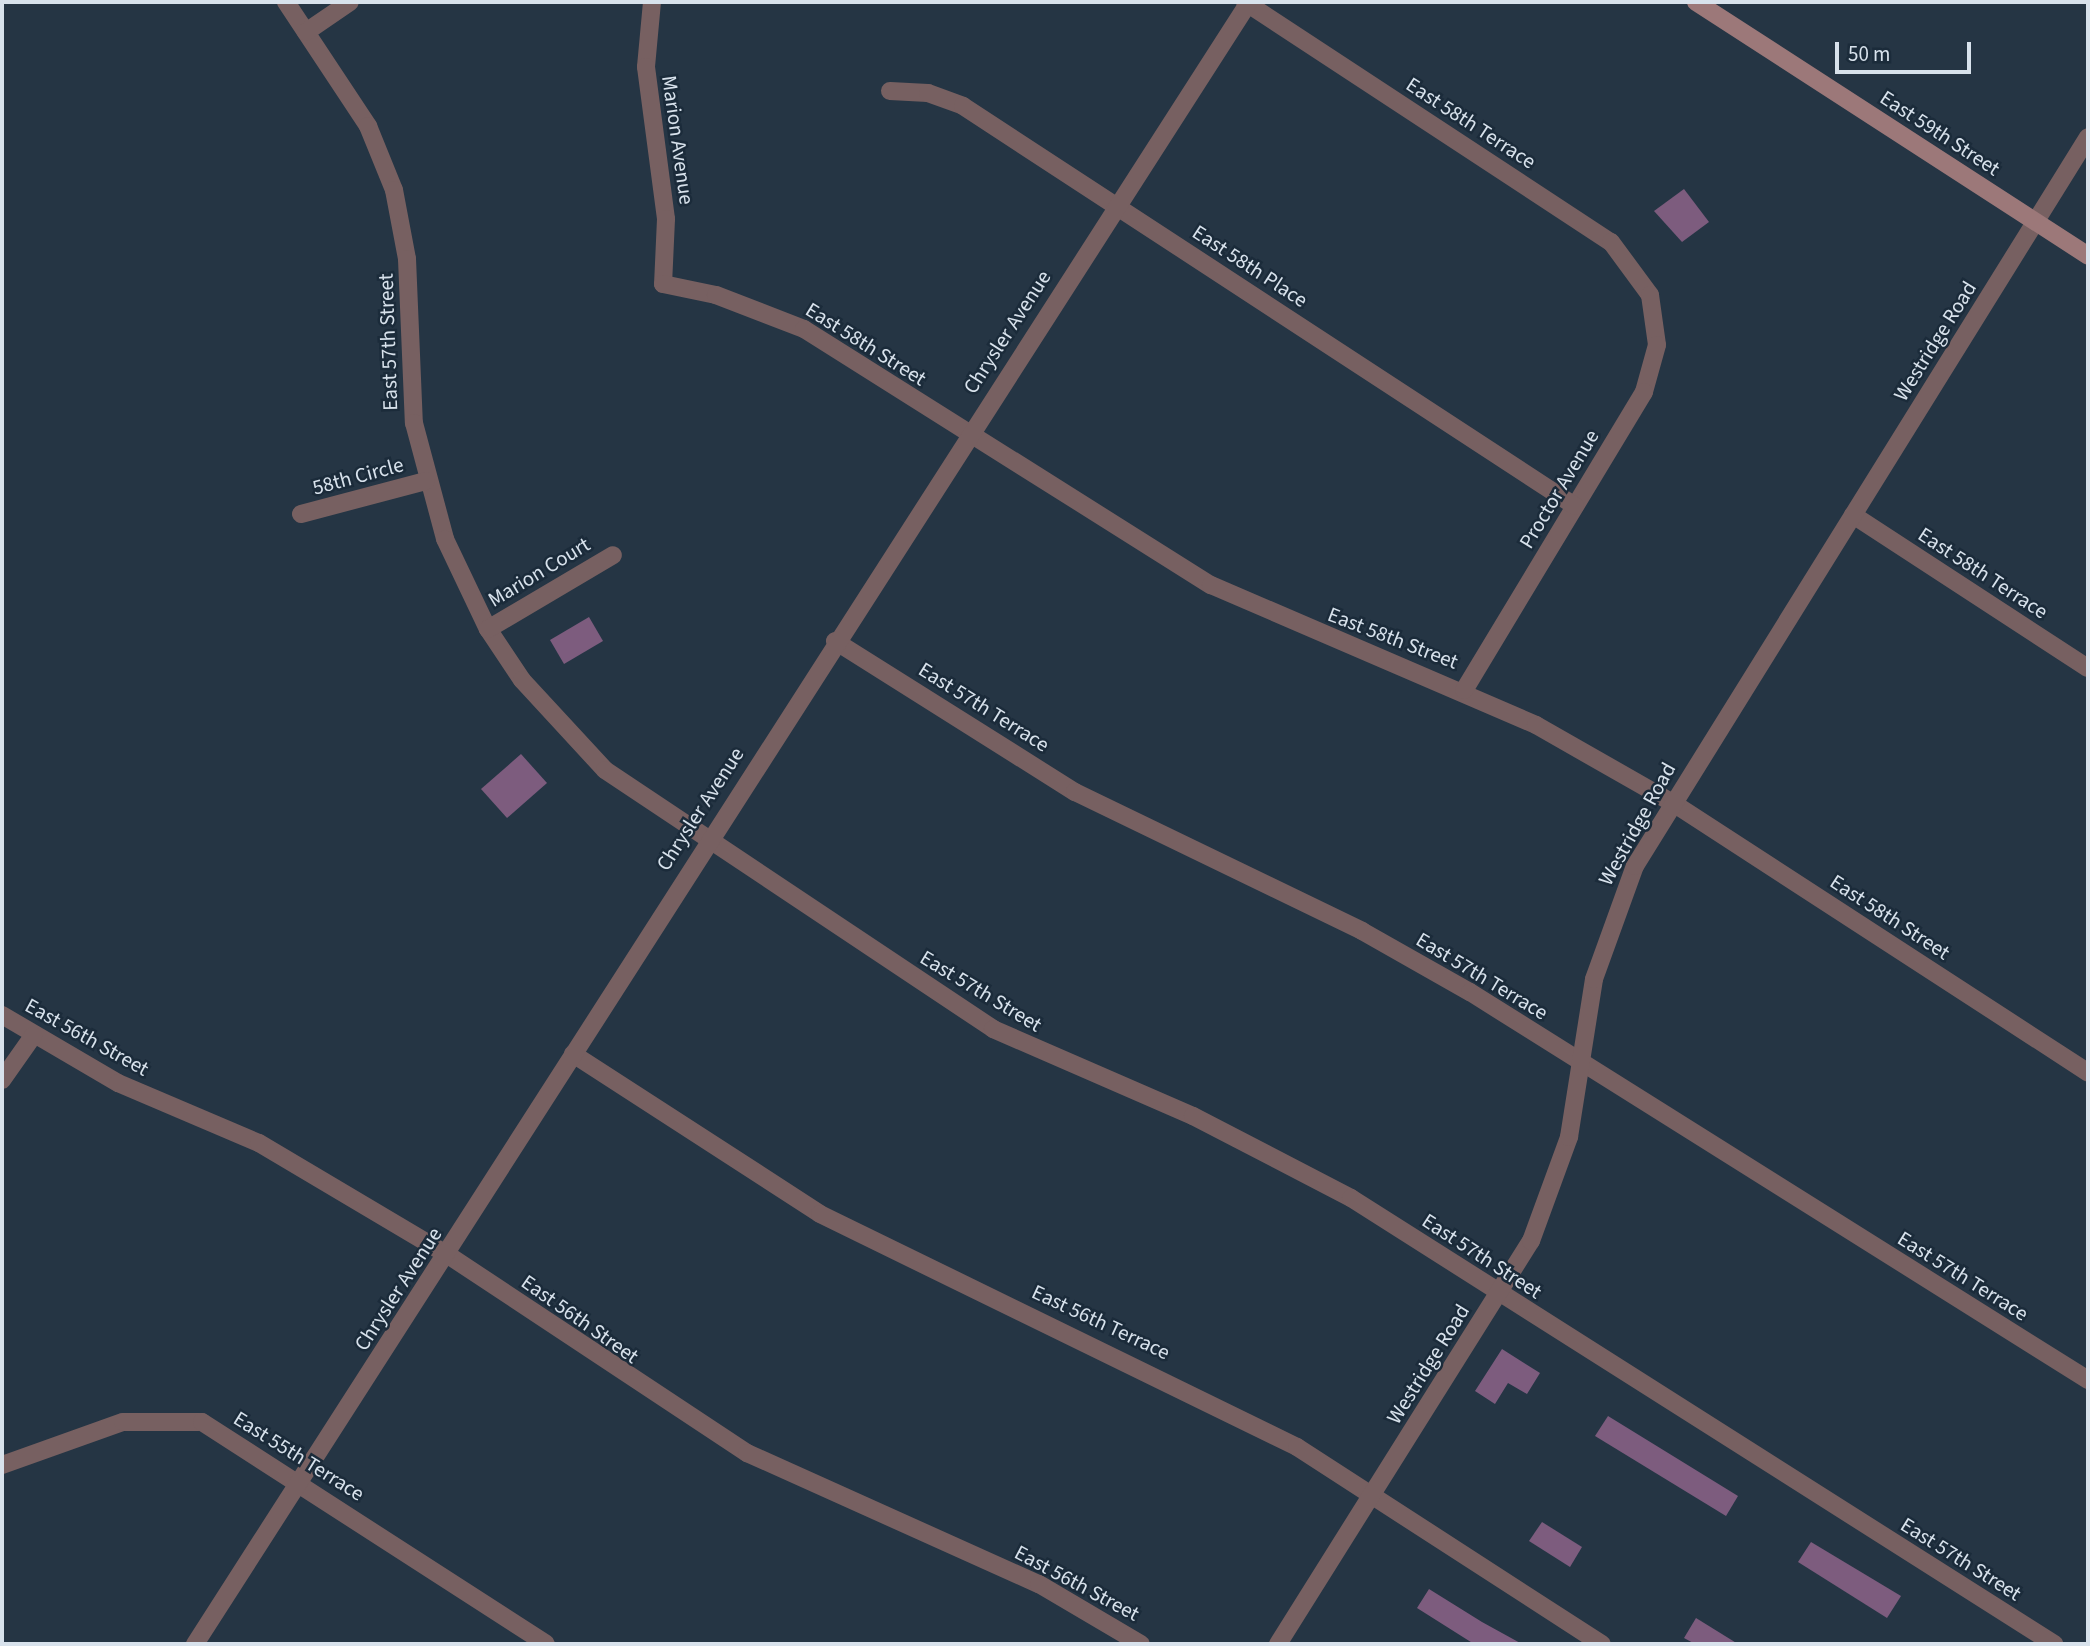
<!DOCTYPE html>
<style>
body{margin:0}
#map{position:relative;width:2090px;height:1646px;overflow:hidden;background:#253544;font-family:"Source Sans 3",sans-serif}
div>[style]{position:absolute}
.building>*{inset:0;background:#7d5c7e}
.street>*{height:18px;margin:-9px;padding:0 9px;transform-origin:9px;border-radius:9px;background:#776061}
.secondary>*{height:18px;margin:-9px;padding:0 9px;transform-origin:9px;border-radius:9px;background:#9c7879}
span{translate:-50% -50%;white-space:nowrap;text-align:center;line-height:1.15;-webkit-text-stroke:5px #1b2b3a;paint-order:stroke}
.street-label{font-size:21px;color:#d8e2ec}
.frame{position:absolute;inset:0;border:4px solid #d8e2ec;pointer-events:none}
.scale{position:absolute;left:1835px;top:42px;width:136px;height:32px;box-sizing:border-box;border:4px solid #d8e2ec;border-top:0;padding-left:9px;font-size:21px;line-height:24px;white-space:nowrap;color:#d8e2ec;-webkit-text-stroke:5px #1b2b3a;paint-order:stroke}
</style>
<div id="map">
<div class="building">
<i style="clip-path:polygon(1684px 189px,1709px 222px,1682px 242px,1654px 211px)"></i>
<i style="clip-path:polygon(589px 617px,603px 641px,564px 664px,550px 640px)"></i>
<i style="clip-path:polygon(521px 754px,547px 783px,507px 818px,481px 789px)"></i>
<i style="clip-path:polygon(1502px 1349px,1540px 1373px,1527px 1394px,1508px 1383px,1495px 1404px,1475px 1391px)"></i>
<i style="clip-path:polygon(1608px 1416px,1738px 1496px,1726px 1516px,1595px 1436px)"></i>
<i style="clip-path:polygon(1542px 1522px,1582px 1547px,1570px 1567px,1529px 1541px)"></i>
<i style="clip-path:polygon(1811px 1542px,1901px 1596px,1887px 1618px,1798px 1562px)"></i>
<i style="clip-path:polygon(1429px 1589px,1482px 1622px,1522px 1644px,1474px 1644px,1417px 1608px)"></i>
<i style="clip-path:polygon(1696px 1618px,1738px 1644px,1695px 1644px,1684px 1638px)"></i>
</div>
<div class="street">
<i style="left:286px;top:2px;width:149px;rotate:56.5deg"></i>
<i style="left:368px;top:126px;width:69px;rotate:67.9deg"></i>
<i style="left:394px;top:190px;width:70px;rotate:79.3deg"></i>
<i style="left:407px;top:259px;width:164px;rotate:87.6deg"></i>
<i style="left:414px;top:423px;width:120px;rotate:75deg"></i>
<i style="left:445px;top:539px;width:100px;rotate:64.5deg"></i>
<i style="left:488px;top:629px;width:61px;rotate:56.3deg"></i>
<i style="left:522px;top:680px;width:122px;rotate:47.3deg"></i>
<i style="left:605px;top:770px;width:467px;rotate:33.7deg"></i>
<i style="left:993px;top:1029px;width:218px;rotate:23.5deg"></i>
<i style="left:1193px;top:1116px;width:178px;rotate:27.4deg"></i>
<i style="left:1351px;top:1198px;width:833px;rotate:32.39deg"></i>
<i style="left:652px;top:2px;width:65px;rotate:95.3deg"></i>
<i style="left:646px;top:67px;width:153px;rotate:82.5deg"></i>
<i style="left:666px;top:219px;width:65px;rotate:92.6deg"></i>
<i style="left:663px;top:284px;width:54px;rotate:11.7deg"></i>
<i style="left:716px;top:295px;width:94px;rotate:21.1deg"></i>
<i style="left:804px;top:329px;width:481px;rotate:32.2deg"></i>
<i style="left:1211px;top:585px;width:354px;rotate:23.3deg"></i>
<i style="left:1536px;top:725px;width:158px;rotate:29.7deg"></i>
<i style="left:1673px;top:803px;width:495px;rotate:33deg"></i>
<i style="left:1245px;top:2px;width:438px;rotate:33.3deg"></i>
<i style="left:1611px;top:242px;width:66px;rotate:53.7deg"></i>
<i style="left:1650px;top:295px;width:50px;rotate:82deg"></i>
<i style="left:1657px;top:345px;width:49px;rotate:105.5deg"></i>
<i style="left:1644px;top:392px;width:348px;rotate:121.1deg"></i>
<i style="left:306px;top:32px;width:53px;rotate:-34.3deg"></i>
<i style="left:890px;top:91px;width:38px;rotate:3deg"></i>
<i style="left:928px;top:93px;width:37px;rotate:20deg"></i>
<i style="left:963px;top:106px;width:731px;rotate:33.17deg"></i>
<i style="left:301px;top:514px;width:129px;rotate:-14.8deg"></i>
<i style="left:1853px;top:515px;width:280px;rotate:33.1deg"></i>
<i style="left:488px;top:629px;width:145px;rotate:-30.6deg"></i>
<i style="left:835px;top:641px;width:284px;rotate:32.2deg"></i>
<i style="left:1075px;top:792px;width:319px;rotate:25.8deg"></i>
<i style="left:1362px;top:931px;width:124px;rotate:29.5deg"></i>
<i style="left:1470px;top:992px;width:730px;rotate:32.12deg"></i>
<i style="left:2px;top:1015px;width:134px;rotate:30.4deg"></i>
<i style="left:118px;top:1083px;width:153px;rotate:23.1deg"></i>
<i style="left:259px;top:1143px;width:220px;rotate:30.7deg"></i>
<i style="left:448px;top:1255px;width:359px;rotate:33.5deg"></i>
<i style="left:747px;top:1453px;width:320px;rotate:24.2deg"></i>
<i style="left:1039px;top:1584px;width:118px;rotate:30.5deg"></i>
<i style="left:573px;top:1054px;width:294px;rotate:32.9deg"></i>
<i style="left:820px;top:1214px;width:531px;rotate:26.03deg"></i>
<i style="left:1297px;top:1447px;width:363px;rotate:32.9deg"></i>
<i style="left:2px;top:1080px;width:54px;rotate:-54.8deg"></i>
<i style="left:2px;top:1465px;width:128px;rotate:-19.6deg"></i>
<i style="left:123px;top:1422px;width:79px"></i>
<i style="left:202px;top:1422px;width:409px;rotate:32.8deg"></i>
<i style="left:195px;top:1644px;width:1951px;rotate:-57.3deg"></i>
<i style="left:1278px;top:1644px;width:476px;rotate:-57.9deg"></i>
<i style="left:1531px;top:1241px;width:111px;rotate:-69.9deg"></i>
<i style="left:1569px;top:1137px;width:160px;rotate:-81deg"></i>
<i style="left:1594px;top:979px;width:120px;rotate:-70.1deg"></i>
<i style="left:1635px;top:866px;width:858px;rotate:-58.14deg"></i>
</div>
<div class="secondary">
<i style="left:1696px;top:2px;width:467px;rotate:32.9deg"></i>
</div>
<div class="street-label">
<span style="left:1471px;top:123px;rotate:33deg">East 58th Terrace</span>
<span style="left:1940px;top:133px;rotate:33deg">East 59th Street</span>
<span style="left:678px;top:140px;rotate:82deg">Marion Avenue</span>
<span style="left:1250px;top:266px;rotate:33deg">East 58th Place</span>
<span style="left:1007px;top:332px;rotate:-57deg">Chrysler Avenue</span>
<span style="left:1935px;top:341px;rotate:-58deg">Westridge Road</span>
<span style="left:388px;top:342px;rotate:-92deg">East 57th Street</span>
<span style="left:866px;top:344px;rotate:32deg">East 58th Street</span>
<span style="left:358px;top:476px;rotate:-15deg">58th Circle</span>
<span style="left:1559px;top:489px;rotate:-59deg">Proctor Avenue</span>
<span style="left:539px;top:572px;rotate:-31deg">Marion Court</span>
<span style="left:1983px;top:573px;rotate:33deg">East 58th Terrace</span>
<span style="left:1393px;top:638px;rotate:21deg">East 58th Street</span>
<span style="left:984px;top:707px;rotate:32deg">East 57th Terrace</span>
<span style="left:700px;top:809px;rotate:-57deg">Chrysler Avenue</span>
<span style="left:1637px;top:824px;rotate:-61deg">Westridge Road</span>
<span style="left:1890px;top:917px;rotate:33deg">East 58th Street</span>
<span style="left:1482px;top:976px;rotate:31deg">East 57th Terrace</span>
<span style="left:981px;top:991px;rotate:31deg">East 57th Street</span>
<span style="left:87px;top:1037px;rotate:29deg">East 56th Street</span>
<span style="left:1482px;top:1256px;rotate:33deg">East 57th Street</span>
<span style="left:1963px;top:1276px;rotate:32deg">East 57th Terrace</span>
<span style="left:398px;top:1289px;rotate:-57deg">Chrysler Avenue</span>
<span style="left:580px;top:1319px;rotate:35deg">East 56th Street</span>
<span style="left:1101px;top:1322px;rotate:25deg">East 56th Terrace</span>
<span style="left:1428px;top:1364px;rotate:-58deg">Westridge Road</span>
<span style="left:299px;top:1456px;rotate:32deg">East 55th Terrace</span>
<span style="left:1961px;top:1559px;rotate:32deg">East 57th Street</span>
<span style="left:1077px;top:1583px;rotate:28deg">East 56th Street</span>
</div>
<div class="frame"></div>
<div class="scale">50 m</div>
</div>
